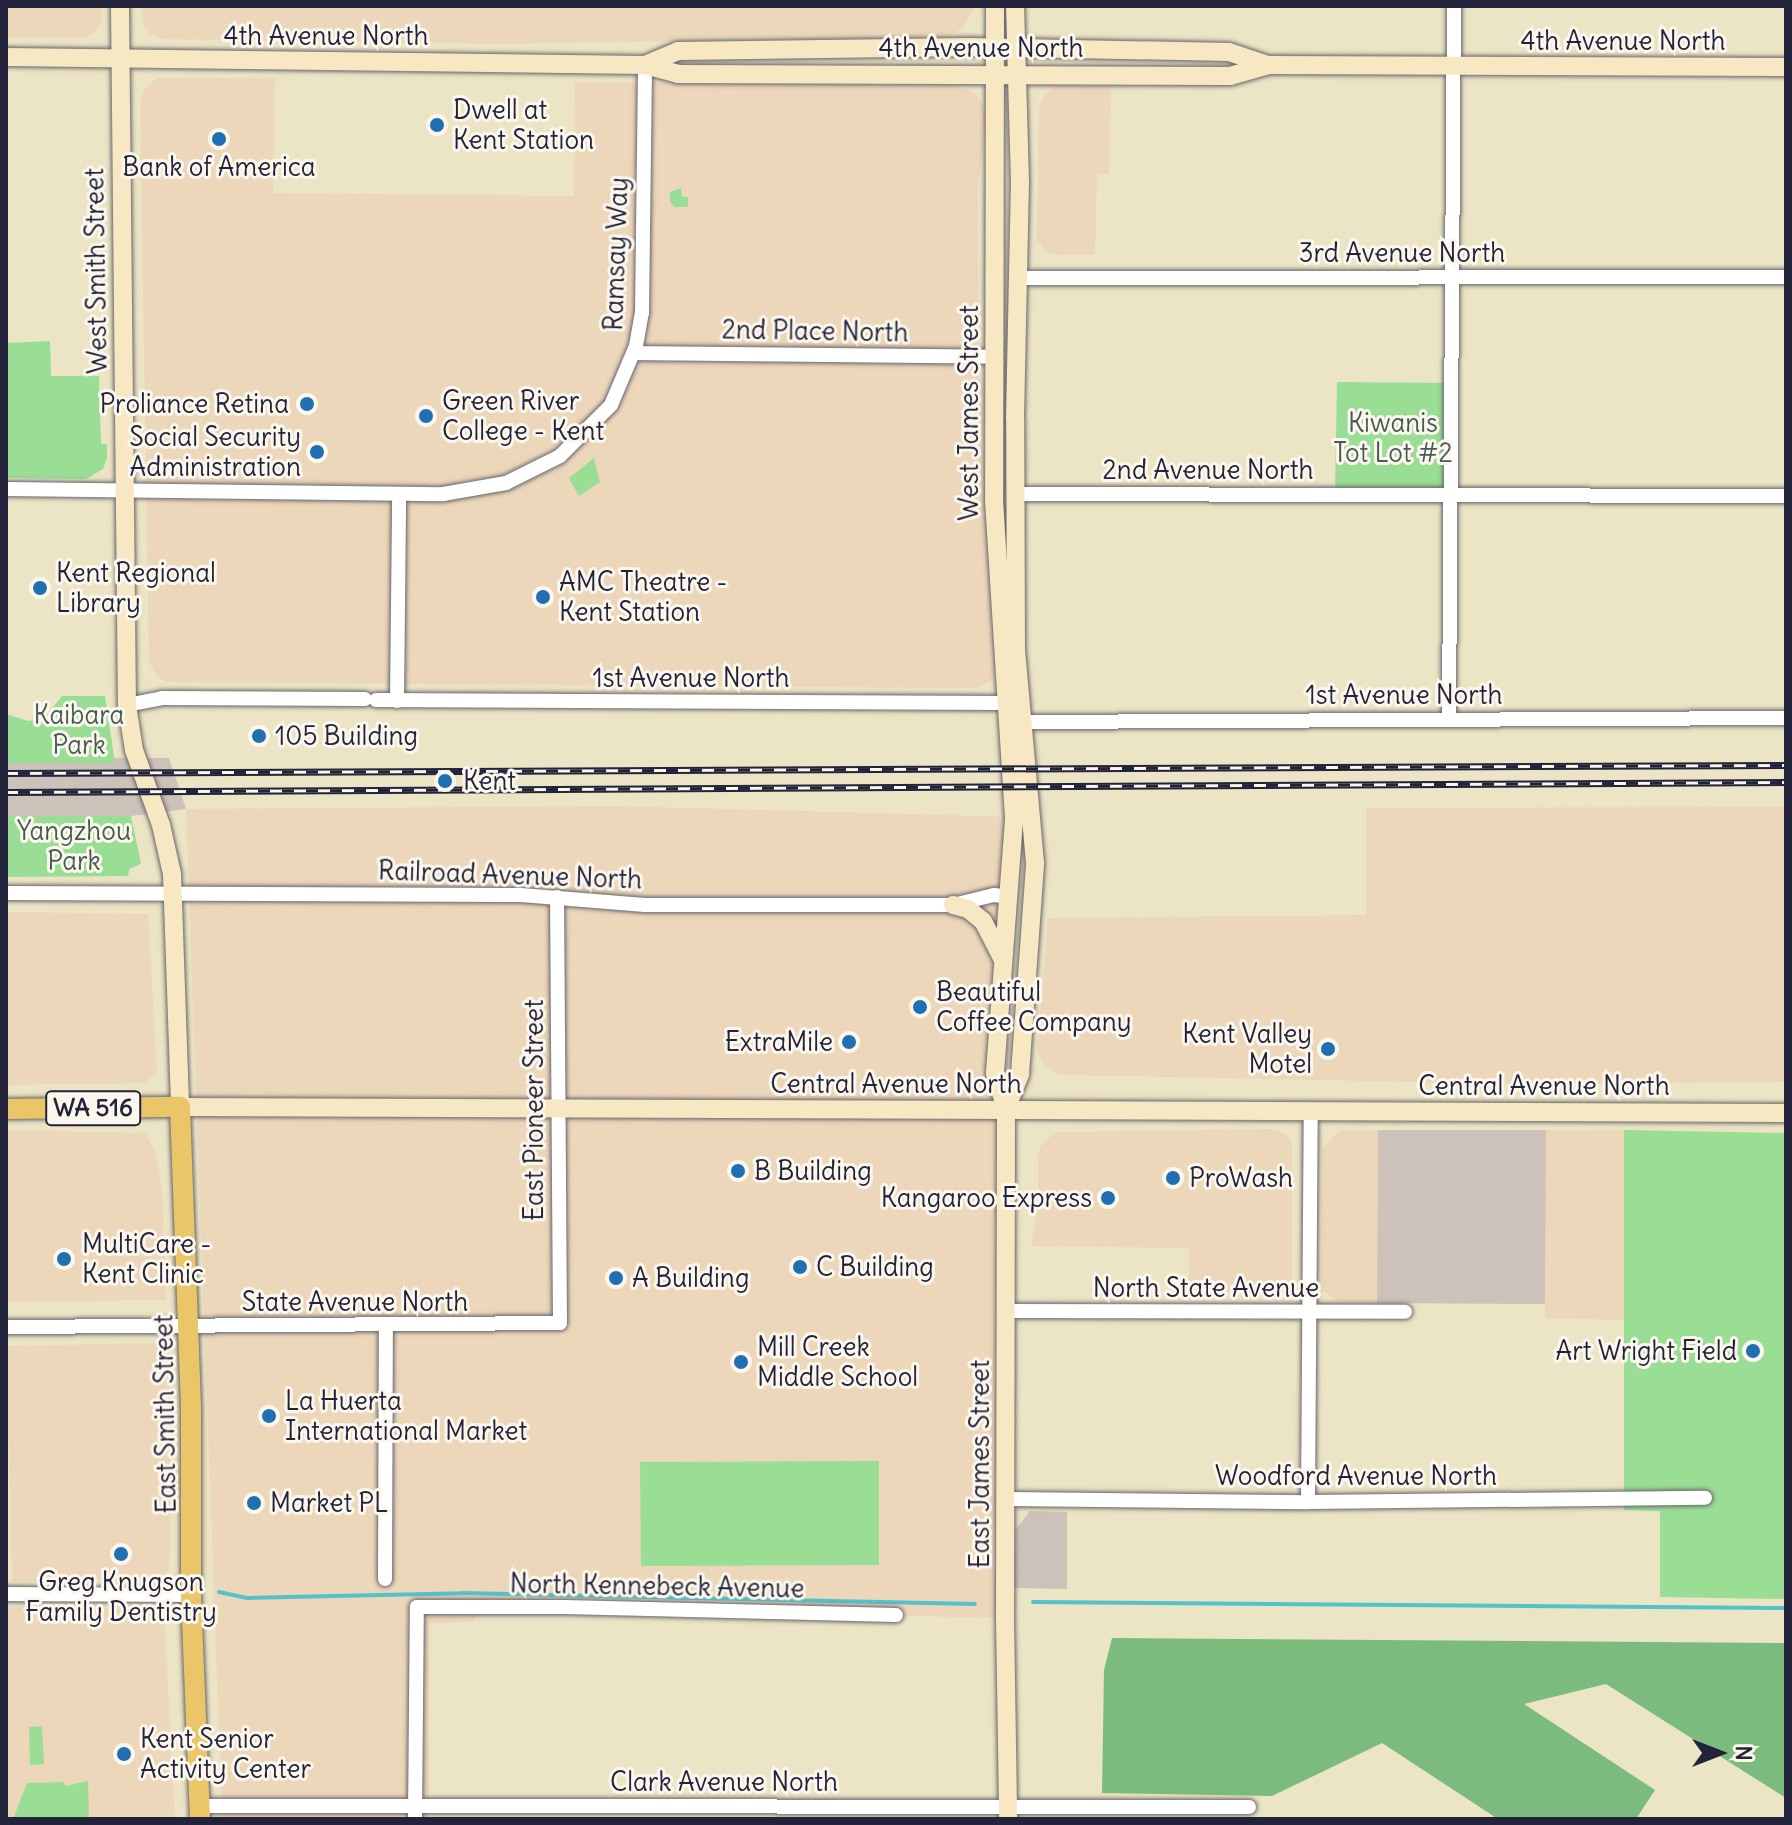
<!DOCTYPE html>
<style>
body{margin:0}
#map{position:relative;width:1792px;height:1825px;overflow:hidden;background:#ebe4c5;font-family:Delius,sans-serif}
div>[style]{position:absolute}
.built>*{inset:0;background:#edd7bb}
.industrial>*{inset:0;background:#ccc2b9}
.green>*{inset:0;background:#9add94}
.forest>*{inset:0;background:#7bbc7e}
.stream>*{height:4px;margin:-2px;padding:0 2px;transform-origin:2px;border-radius:2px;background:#55c2ca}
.roads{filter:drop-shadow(0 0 2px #68666b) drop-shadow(0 0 2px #68666b)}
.street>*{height:14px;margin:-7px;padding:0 7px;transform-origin:7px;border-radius:7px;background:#fff}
.secondary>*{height:18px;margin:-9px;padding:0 9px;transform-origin:9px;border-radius:9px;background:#f7e8c3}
.primary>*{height:20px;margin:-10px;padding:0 10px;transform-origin:10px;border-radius:10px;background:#ebc669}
.rail>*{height:7px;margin-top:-3.5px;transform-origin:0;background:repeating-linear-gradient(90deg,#fbf7ec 0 12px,#22223b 0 24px);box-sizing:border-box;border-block:2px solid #22223b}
.dots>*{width:22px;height:22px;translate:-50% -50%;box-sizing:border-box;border:4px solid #fbf7ec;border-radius:50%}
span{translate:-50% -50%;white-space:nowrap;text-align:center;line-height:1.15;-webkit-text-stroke:6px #fbf7ec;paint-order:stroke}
.shield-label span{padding:2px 6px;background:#fbf7ec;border:2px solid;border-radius:6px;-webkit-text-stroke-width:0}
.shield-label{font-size:24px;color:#22223b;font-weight:700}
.street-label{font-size:26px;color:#22223b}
.poi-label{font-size:26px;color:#22223b}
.left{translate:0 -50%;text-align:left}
.right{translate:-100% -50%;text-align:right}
.park-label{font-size:26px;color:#465a56}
.frame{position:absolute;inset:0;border:8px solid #22223b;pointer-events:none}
.north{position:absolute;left:1680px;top:1713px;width:80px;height:80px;-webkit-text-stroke:6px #fbf7ec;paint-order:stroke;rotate:90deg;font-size:22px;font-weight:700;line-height:32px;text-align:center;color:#22223b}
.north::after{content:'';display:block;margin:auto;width:28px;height:36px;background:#22223b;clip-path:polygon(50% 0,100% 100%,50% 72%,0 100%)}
</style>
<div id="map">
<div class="built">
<i style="clip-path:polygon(6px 6px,101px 6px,101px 22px,94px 33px,84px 38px,6px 37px)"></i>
<i style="clip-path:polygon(141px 6px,976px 6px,963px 28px,948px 37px,493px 44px,162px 39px,150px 34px,144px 27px)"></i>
<i style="clip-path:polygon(157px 78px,275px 78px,273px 193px,574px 196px,575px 82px,955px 86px,974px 92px,987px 111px,987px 125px,978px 181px,978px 377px,985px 384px,984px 478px,996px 668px,992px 680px,978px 688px,165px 682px,156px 675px,149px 662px,140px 100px,145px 88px)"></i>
<i style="clip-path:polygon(1056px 86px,1111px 86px,1109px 174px,1097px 174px,1095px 254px,1058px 255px,1046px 251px,1037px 241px,1039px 108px,1045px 94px)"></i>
<i style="clip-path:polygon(613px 806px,1019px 817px,1006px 1109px,1005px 1618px,479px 1607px,474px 1622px,429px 1623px,429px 1819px,222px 1819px,186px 809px)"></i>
<i style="clip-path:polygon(1786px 807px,1786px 1082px,1515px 1084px,1071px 1075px,1057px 1074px,1043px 1064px,1037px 1050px,1048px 918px,1366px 915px,1366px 808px)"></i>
<i style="clip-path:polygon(6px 912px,148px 914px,157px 1071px,146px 1083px,6px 1085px)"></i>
<i style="clip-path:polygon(1271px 1129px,1286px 1134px,1292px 1142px,1292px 1293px,1189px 1291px,1189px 1248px,1031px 1246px,1038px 1205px,1038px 1156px,1040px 1147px,1050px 1137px,1059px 1132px)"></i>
<i style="clip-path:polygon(6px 1130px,145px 1133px,155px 1150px,162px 1189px,166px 1300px,6px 1302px)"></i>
<i style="clip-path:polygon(1340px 1130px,1378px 1130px,1377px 1303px,1341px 1302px,1321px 1290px,1322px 1149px)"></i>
<i style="clip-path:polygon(1546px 1130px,1624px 1130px,1624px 1320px,1545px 1318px)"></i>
<i style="clip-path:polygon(166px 1343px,169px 1346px,172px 1495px,169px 1568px,165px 1578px,12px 1582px,6px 1346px)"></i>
<i style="clip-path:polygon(6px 1607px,158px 1609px,164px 1614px,175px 1819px,6px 1819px)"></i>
</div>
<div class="industrial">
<i style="clip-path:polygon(6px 758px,169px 758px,186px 809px,131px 816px,6px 816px)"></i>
<i style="clip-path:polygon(1378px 1130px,1546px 1130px,1545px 1304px,1377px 1303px)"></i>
<i style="clip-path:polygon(1030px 1511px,1067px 1512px,1067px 1589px,1014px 1588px,1015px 1530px)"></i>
</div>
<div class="green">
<i style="clip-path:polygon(681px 188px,682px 197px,688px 197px,688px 207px,675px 207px,670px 202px,670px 192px)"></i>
<i style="clip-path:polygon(50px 341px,51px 376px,99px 376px,101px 444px,107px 444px,107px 458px,103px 469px,86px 479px,6px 478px,6px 343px)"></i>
<i style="clip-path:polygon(1337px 382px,1451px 383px,1450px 495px,1335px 494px)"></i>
<i style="clip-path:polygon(594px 458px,600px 482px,579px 496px,569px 478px)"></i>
<i style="clip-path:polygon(62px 696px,105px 696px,115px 763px,6px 763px,6px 714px,28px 721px,44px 719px)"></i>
<i style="clip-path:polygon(6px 816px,131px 816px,141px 864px,129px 869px,128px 876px,6px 877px)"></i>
<i style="clip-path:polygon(1624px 1130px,1786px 1133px,1786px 1599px,1660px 1597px,1660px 1511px,1624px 1510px)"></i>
<i style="clip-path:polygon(879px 1461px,879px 1565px,641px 1566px,640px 1462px)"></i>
<i style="clip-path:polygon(42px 1726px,44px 1764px,30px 1765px,29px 1727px)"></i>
<i style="clip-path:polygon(88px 1781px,89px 1819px,13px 1819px,27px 1783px,64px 1782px,65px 1786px)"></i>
</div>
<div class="forest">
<i style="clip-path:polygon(1112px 1638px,1786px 1643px,1786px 1798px,1606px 1684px,1524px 1704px,1655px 1790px,1636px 1819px,1498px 1819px,1382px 1743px,1272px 1796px,1102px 1793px,1104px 1670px)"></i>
</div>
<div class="stream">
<i style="left:219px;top:1592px;width:30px;rotate:12deg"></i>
<i style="left:248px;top:1598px;width:214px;rotate:-1.3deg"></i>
<i style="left:462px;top:1593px;width:513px;rotate:1.23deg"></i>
<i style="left:1033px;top:1602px;width:753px;rotate:0.46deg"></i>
</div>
<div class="roads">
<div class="street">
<i style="left:1017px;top:278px;width:769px;rotate:-0.07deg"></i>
<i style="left:635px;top:353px;width:359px;rotate:0.6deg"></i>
<i style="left:6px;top:489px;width:437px;rotate:0.7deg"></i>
<i style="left:443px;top:494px;width:64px;rotate:-9.9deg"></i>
<i style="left:506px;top:483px;width:60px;rotate:-26.6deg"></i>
<i style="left:560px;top:456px;width:72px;rotate:-45deg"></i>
<i style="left:611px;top:405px;width:64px;rotate:-67deg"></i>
<i style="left:636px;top:346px;width:34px;rotate:-80deg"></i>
<i style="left:642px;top:313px;width:248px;rotate:-89.3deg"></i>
<i style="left:1014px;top:494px;width:772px;rotate:0.15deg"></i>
<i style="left:376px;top:700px;width:629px;rotate:0.27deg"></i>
<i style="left:397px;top:701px;width:206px;rotate:-89.4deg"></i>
<i style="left:127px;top:705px;width:36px;rotate:-11deg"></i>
<i style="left:162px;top:698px;width:203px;rotate:0.3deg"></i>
<i style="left:1449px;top:718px;width:712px;rotate:-89.6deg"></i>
<i style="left:1023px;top:722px;width:763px;rotate:-0.3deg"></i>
<i style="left:6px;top:893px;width:515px;rotate:0.22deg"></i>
<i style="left:521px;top:895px;width:124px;rotate:4.6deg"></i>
<i style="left:645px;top:905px;width:308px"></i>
<i style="left:953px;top:905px;width:42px;rotate:-13.7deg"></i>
<i style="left:994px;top:895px;width:16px;rotate:7deg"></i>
<i style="left:1006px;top:1311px;width:399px;rotate:0.1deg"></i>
<i style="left:6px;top:1327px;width:554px;rotate:-0.41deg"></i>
<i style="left:560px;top:1323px;width:426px;rotate:-90.4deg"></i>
<i style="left:1007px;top:1499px;width:301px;rotate:0.6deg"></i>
<i style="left:1308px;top:1502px;width:397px;rotate:-0.6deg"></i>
<i style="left:1308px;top:1502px;width:392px;rotate:-89.6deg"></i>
<i style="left:385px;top:1579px;width:254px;rotate:-89.8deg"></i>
<i style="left:6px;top:1594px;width:185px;rotate:0.3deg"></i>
<i style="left:200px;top:1806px;width:1049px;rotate:0.05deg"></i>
<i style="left:415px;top:1819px;width:212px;rotate:-89.5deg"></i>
<i style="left:417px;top:1607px;width:148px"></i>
<i style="left:565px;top:1607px;width:331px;rotate:1.4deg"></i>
</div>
<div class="secondary">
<i style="left:120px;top:6px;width:699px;rotate:89.43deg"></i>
<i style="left:127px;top:705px;width:46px;rotate:81.2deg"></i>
<i style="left:134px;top:750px;width:80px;rotate:70.2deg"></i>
<i style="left:161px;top:825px;width:50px;rotate:77.3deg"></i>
<i style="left:172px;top:874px;width:233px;rotate:88deg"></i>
<i style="left:180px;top:1107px;width:1606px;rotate:0.21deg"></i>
<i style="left:995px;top:6px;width:494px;rotate:90.1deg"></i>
<i style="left:994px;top:500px;width:321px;rotate:86.4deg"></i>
<i style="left:1014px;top:820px;width:254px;rotate:94.3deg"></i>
<i style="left:995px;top:1073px;width:38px;rotate:73deg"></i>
<i style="left:1006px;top:1109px;width:509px;rotate:90.11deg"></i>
<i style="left:1005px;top:1618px;width:201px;rotate:89.1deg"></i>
<i style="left:6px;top:57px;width:639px;rotate:0.72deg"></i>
<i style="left:645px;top:65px;width:34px;rotate:15deg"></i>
<i style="left:678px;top:74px;width:552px;rotate:0.21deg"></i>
<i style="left:1230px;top:76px;width:40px;rotate:-16deg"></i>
<i style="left:1268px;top:65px;width:518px;rotate:0.22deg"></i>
<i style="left:645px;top:65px;width:36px;rotate:-23deg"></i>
<i style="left:678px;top:51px;width:291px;rotate:-0.8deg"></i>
<i style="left:969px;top:47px;width:260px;rotate:1.1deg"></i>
<i style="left:1229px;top:52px;width:41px;rotate:18.4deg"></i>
<i style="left:953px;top:905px;width:16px;rotate:15deg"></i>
<i style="left:968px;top:909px;width:19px;rotate:39deg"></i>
<i style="left:983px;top:921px;width:42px;rotate:62.8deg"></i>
<i style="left:1006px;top:1109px;width:38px;rotate:-68deg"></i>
<i style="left:1020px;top:1074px;width:212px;rotate:-85.9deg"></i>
<i style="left:1035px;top:863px;width:215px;rotate:-95.1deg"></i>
<i style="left:1016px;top:649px;width:230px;rotate:-90.2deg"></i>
<i style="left:1015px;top:419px;width:236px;rotate:-88.8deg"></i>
<i style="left:1020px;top:183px;width:177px;rotate:-91.6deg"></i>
</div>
<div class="primary">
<i style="left:6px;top:1109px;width:174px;rotate:-0.7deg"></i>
<i style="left:180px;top:1107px;width:299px;rotate:87.9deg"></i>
<i style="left:191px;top:1406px;width:189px;rotate:90deg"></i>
<i style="left:191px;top:1595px;width:224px;rotate:87.7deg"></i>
</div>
</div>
<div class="rail">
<i style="left:6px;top:773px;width:1780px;rotate:-0.26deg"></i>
<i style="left:6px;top:792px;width:1780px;rotate:-0.32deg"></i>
</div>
<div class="dots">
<i style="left:437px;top:125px;background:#1f6fb2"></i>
<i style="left:219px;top:139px;background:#1f6fb2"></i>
<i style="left:307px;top:404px;background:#1f6fb2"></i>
<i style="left:426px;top:416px;background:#1f6fb2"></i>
<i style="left:317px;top:452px;background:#1f6fb2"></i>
<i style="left:40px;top:588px;background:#1f6fb2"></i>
<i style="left:543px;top:597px;background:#1f6fb2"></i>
<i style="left:259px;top:736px;background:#1f6fb2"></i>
<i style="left:445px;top:781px;background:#1f6fb2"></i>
<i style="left:920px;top:1007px;background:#1f6fb2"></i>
<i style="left:849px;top:1042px;background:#1f6fb2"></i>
<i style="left:1328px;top:1049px;background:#1f6fb2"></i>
<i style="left:738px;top:1171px;background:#1f6fb2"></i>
<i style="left:1173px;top:1178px;background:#1f6fb2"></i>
<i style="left:1108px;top:1198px;background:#1f6fb2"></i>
<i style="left:64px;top:1259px;background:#1f6fb2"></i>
<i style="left:800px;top:1267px;background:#1f6fb2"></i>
<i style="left:616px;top:1278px;background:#1f6fb2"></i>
<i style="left:1753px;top:1351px;background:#1f6fb2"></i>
<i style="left:741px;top:1362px;background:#1f6fb2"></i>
<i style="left:269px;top:1416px;background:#1f6fb2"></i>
<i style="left:254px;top:1503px;background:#1f6fb2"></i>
<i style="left:121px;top:1554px;background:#1f6fb2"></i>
<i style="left:124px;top:1754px;background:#1f6fb2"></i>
</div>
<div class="shield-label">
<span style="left:93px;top:1108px">WA 516</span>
</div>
<div class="street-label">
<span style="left:326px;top:36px">4th Avenue North</span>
<span style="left:1623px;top:41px">4th Avenue North</span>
<span style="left:981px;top:48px">4th Avenue North</span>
<span style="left:1402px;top:253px">3rd Avenue North</span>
<span style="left:616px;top:254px;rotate:-88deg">Ramsay Way</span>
<span style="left:96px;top:271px;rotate:-91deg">West Smith Street</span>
<span style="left:815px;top:331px;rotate:1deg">2nd Place North</span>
<span style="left:969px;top:413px;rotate:-90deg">West James Street</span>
<span style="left:1208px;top:470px">2nd Avenue North</span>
<span style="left:691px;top:678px">1st Avenue North</span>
<span style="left:1404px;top:695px">1st Avenue North</span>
<span style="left:510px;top:875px;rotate:2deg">Railroad Avenue North</span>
<span style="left:896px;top:1084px">Central Avenue North</span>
<span style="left:1544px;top:1086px">Central Avenue North</span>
<span style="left:534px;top:1110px;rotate:-90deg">East Pioneer Street</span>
<span style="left:1206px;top:1288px">North State Avenue</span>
<span style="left:355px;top:1302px">State Avenue North</span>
<span style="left:165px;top:1414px;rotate:-91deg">East Smith Street</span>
<span style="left:980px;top:1464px;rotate:-90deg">East James Street</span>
<span style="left:1356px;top:1476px">Woodford Avenue North</span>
<span style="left:657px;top:1586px;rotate:1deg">North Kennebeck Avenue</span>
<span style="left:724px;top:1782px">Clark Avenue North</span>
</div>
<div class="poi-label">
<span class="left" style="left:453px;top:125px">Dwell at<br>Kent Station</span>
<span style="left:219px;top:167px">Bank of America</span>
<span class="left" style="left:442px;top:416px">Green River<br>College - Kent</span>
<span class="right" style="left:289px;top:404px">Proliance Retina</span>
<span class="right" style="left:301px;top:452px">Social Security<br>Administration</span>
<span class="left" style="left:56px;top:588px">Kent Regional<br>Library</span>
<span class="left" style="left:559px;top:597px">AMC Theatre -<br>Kent Station</span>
<span class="left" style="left:275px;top:736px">105 Building</span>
<span class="left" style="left:463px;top:781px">Kent</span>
<span class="left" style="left:936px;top:1007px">Beautiful<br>Coffee Company</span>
<span class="right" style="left:1312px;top:1049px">Kent Valley<br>Motel</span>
<span class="right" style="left:833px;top:1042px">ExtraMile</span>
<span class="left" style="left:754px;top:1171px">B Building</span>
<span class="left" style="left:1189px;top:1178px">ProWash</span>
<span class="right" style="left:1092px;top:1198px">Kangaroo Express</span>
<span class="left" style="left:82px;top:1259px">MultiCare -<br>Kent Clinic</span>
<span class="left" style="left:816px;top:1267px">C Building</span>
<span class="left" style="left:632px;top:1278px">A Building</span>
<span class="left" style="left:757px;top:1362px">Mill Creek<br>Middle School</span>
<span class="right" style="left:1737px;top:1351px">Art Wright Field</span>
<span class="left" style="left:285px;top:1416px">La Huerta<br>International Market</span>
<span class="left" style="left:270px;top:1503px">Market PL</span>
<span style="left:121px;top:1597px">Greg Knugson<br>Family Dentistry</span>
<span class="left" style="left:140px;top:1754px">Kent Senior<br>Activity Center</span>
</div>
<div class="park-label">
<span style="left:1393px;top:438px">Kiwanis<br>Tot Lot #2</span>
<span style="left:79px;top:730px">Kaibara<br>Park</span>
<span style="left:74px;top:846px">Yangzhou<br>Park</span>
</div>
<div class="frame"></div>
<div class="north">N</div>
</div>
